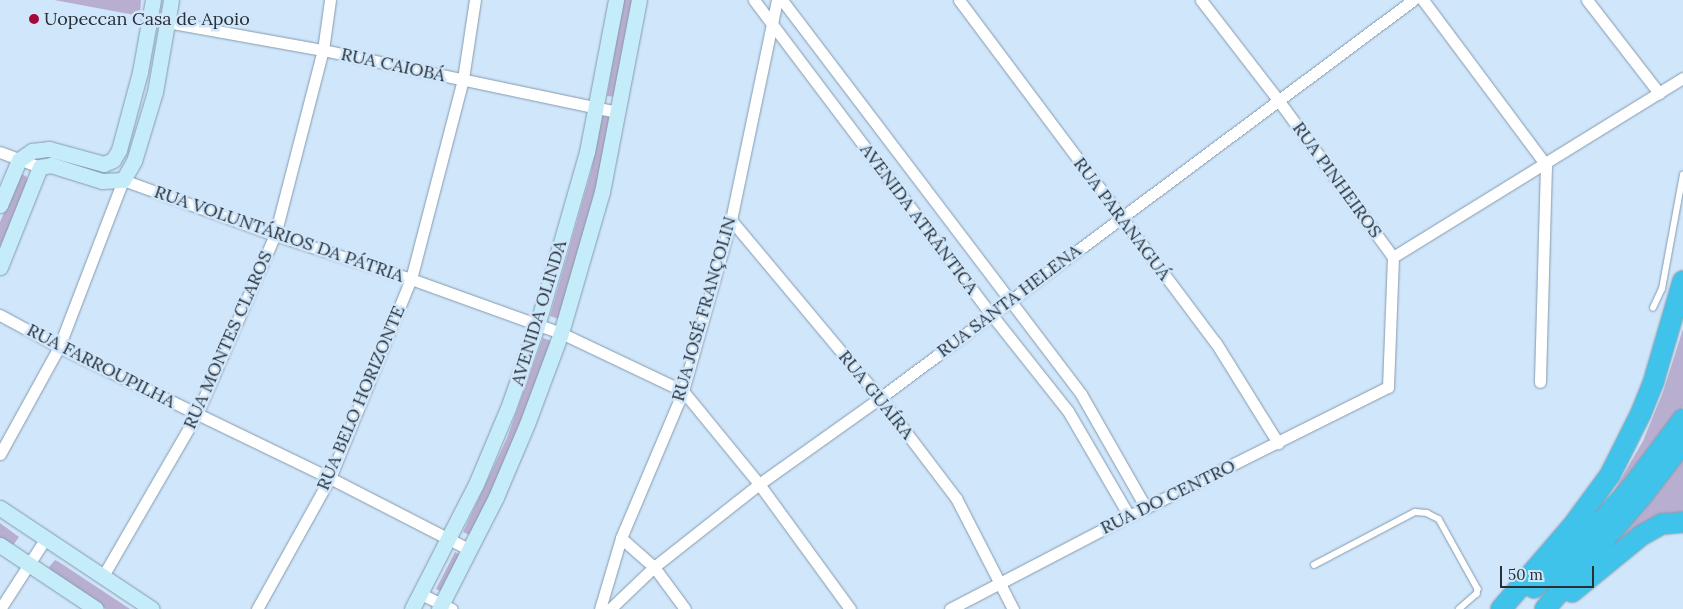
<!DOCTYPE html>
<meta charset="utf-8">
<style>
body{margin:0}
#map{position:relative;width:1683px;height:609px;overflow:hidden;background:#d0e6fb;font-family:Lora,serif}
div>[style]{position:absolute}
.green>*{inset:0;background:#b8afd0}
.roads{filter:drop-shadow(0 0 1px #859aad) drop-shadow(0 0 1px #859aad)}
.lane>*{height:5.5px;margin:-2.75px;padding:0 2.75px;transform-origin:2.75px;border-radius:2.75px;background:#fff}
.street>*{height:11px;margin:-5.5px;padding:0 5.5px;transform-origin:5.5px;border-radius:5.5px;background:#fff}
.secondary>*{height:15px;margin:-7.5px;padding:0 7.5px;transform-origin:7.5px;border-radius:7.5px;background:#c5edf9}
.highway>*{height:20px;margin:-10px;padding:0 10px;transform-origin:10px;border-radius:10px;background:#3fc3eb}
.dots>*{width:14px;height:14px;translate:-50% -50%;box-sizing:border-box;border:2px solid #d0e6fb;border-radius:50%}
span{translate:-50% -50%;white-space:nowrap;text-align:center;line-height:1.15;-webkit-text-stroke:5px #d0e6fb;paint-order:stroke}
.poi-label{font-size:18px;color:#273037}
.left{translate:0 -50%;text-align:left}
.street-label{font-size:18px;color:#273037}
.scale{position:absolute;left:1500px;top:566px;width:94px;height:22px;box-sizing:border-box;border:2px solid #273037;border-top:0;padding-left:6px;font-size:15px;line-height:18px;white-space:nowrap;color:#273037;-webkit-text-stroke:4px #d0e6fb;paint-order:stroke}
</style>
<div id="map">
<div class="green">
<i style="clip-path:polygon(54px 0,141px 0,140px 16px)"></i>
<i style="clip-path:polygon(623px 0,632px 0,616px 97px,607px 96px)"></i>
<i style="clip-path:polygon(602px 116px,611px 117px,600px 174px,559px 319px,550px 316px,591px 172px)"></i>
<i style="clip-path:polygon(22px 174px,27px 177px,28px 181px,0 247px,0 222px,19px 177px)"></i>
<i style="clip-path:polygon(1683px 329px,1683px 407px,1652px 449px,1604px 508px,1643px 441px,1663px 392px)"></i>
<i style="clip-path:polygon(543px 338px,552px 341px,514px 442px,472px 536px,463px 532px,507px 438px)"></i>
<i style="clip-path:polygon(1683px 453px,1683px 512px,1662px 514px,1592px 564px)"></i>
<i style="clip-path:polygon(0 523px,19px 537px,14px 544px,10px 545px,0 538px)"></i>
<i style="clip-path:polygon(455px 552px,462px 556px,443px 593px,436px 589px)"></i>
<i style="clip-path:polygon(55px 560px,59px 562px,130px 609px,106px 609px,52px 573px,49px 567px)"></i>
</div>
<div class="roads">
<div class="lane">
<i style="left:1653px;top:308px;width:21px;rotate:-65deg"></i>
<i style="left:1662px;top:289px;width:116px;rotate:-79.6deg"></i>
<i style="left:1314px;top:565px;width:114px;rotate:-27.7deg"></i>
<i style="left:1415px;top:512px;width:12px;rotate:5deg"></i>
<i style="left:1427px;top:513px;width:13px;rotate:27deg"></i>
<i style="left:1439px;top:519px;width:80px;rotate:60.9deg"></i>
<i style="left:1478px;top:589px;width:5px;rotate:101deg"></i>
<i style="left:1477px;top:594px;width:23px;rotate:139deg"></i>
</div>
<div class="street">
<i style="left:754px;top:0;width:393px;rotate:53deg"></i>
<i style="left:991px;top:314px;width:124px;rotate:51.6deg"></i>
<i style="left:1068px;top:411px;width:121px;rotate:59.8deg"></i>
<i style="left:782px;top:0;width:495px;rotate:52.8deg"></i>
<i style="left:1081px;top:394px;width:131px;rotate:60.3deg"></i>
<i style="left:959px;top:0;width:429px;rotate:53.2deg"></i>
<i style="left:1216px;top:343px;width:118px;rotate:58.2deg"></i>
<i style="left:1423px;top:0;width:206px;rotate:53.3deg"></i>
<i style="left:1546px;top:165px;width:217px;rotate:91.6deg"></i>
<i style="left:1587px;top:0;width:118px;rotate:52.3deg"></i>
<i style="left:150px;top:19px;width:176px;rotate:10.2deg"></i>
<i style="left:323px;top:50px;width:300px;rotate:11.9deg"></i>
<i style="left:0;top:152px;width:43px;rotate:20.6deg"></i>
<i style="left:123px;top:180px;width:162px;rotate:19.9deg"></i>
<i style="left:275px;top:235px;width:143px;rotate:17.9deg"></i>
<i style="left:411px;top:279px;width:159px;rotate:19.8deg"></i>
<i style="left:561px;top:333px;width:135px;rotate:25.4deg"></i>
<i style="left:683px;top:391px;width:120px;rotate:50.7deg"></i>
<i style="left:759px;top:484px;width:155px;rotate:53.9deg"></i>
<i style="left:731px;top:220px;width:232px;rotate:50.1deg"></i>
<i style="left:880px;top:398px;width:126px;rotate:52.8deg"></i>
<i style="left:956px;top:498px;width:125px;rotate:62.8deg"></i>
<i style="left:1393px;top:257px;width:341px;rotate:-31.7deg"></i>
<i style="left:0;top:315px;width:67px;rotate:28.5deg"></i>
<i style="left:59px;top:347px;width:301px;rotate:25.8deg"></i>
<i style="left:330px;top:478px;width:157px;rotate:27.2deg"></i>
<i style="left:0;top:454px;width:122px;rotate:-61.1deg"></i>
<i style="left:59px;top:347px;width:179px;rotate:-69deg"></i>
<i style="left:621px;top:538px;width:44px;rotate:41.3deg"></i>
<i style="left:654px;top:567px;width:52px;rotate:53.6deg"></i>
<i style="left:103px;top:576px;width:187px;rotate:-59.9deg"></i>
<i style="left:197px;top:414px;width:195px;rotate:-66.5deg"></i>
<i style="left:275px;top:235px;width:191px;rotate:-75.5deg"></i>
<i style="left:323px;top:50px;width:50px;rotate:-82deg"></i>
<i style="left:421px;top:594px;width:34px;rotate:26deg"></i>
<i style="left:0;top:609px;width:85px;rotate:-57.1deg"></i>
<i style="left:257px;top:609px;width:150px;rotate:-60.9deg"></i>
<i style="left:330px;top:478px;width:215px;rotate:-67.9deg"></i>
<i style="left:411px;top:279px;width:207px;rotate:-75.4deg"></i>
<i style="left:463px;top:79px;width:80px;rotate:-81.4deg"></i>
<i style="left:600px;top:609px;width:74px;rotate:-73.5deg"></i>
<i style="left:621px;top:538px;width:160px;rotate:-67.1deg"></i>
<i style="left:683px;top:391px;width:178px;rotate:-74.3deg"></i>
<i style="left:731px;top:220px;width:225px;rotate:-78.2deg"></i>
<i style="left:610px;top:609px;width:61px;rotate:-43.7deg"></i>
<i style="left:654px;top:567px;width:134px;rotate:-38.3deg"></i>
<i style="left:759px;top:484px;width:148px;rotate:-35.4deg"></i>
<i style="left:880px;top:398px;width:665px;rotate:-36.75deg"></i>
<i style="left:950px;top:609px;width:202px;rotate:-27.5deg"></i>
<i style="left:1129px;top:516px;width:289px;rotate:-26.5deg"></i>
<i style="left:1388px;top:387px;width:130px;rotate:-87.8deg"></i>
<i style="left:1393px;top:257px;width:193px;rotate:-126.2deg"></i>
<i style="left:1279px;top:101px;width:128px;rotate:-127.7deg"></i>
</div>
<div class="secondary">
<i style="left:0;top:205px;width:49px;rotate:-67.1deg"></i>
<i style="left:19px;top:160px;width:16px;rotate:-35deg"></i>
<i style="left:32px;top:151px;width:17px;rotate:-7deg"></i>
<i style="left:49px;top:149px;width:57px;rotate:15.3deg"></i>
<i style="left:104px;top:164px;width:10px;rotate:-24deg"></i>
<i style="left:113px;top:160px;width:12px;rotate:-59deg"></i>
<i style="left:119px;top:150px;width:81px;rotate:-74.9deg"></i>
<i style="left:140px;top:72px;width:73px;rotate:-79.8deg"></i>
<i style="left:0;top:267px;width:108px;rotate:-68.2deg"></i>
<i style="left:40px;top:167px;width:11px;rotate:-10deg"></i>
<i style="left:51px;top:165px;width:53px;rotate:17.4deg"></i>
<i style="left:102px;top:181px;width:21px;rotate:-3deg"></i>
<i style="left:123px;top:180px;width:22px;rotate:-60deg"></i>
<i style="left:134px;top:161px;width:72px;rotate:-73.1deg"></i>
<i style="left:155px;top:92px;width:93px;rotate:-80.1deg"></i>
<i style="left:0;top:508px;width:182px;rotate:33.6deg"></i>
<i style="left:0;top:545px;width:115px;rotate:33.7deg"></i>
<i style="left:412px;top:609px;width:140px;rotate:-62.9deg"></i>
<i style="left:476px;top:484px;width:82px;rotate:-67.2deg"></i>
<i style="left:508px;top:408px;width:87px;rotate:-70.5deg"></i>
<i style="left:537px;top:326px;width:181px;rotate:-74deg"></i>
<i style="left:587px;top:152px;width:155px;rotate:-79.2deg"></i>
<i style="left:439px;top:609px;width:126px;rotate:-63deg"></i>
<i style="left:496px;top:497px;width:79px;rotate:-67deg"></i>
<i style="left:527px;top:424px;width:97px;rotate:-69.5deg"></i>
<i style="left:561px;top:333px;width:147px;rotate:-73.8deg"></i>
<i style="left:602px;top:192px;width:196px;rotate:-79.1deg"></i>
</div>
<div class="highway">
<i style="left:1534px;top:588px;width:72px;rotate:-43.9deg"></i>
<i style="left:1586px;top:538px;width:69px;rotate:-48deg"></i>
<i style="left:1632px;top:487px;width:85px;rotate:-53.1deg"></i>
<i style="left:1572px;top:592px;width:90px;rotate:-39.2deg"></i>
<i style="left:1642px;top:535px;width:23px;rotate:-29deg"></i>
<i style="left:1662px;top:524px;width:21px;rotate:-5deg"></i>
<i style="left:1501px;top:609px;width:112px;rotate:-49.3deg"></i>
<i style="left:1574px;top:524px;width:61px;rotate:-53.7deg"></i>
<i style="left:1610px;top:475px;width:69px;rotate:-63.4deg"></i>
<i style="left:1641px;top:413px;width:35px;rotate:-68deg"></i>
<i style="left:1654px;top:380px;width:103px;rotate:-73.7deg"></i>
<i style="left:1545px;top:609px;width:149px;rotate:-49.4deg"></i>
<i style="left:1642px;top:496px;width:67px;rotate:-52.3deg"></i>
</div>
</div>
<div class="dots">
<i style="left:34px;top:19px;background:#a3073b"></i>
</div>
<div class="poi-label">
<span class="left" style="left:44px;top:19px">Uopeccan Casa de Apoio</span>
</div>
<div class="street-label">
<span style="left:393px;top:65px;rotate:12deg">RUA CAIOBÁ</span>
<span style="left:1337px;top:180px;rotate:54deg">RUA PINHEIROS</span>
<span style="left:919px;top:219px;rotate:53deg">AVENIDA ATRÂNTICA</span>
<span style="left:1122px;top:219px;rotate:53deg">RUA PARANAGUÁ</span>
<span style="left:279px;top:234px;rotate:19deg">RUA VOLUNTÁRIOS DA PÁTRIA</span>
<span style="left:1009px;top:301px;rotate:-37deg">RUA SANTA HELENA</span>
<span style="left:704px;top:309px;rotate:-74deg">RUA JOSÉ FRANÇOLIN</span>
<span style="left:539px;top:313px;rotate:-73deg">AVENIDA OLINDA</span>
<span style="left:228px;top:340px;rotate:-66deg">RUA MONTES CLAROS</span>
<span style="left:101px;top:366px;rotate:27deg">RUA FARROUPILHA</span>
<span style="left:876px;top:395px;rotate:51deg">RUA GUAÍRA</span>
<span style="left:361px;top:398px;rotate:-67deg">RUA BELO HORIZONTE</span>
<span style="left:1168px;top:497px;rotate:-26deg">RUA DO CENTRO</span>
</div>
<div class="scale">50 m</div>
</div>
